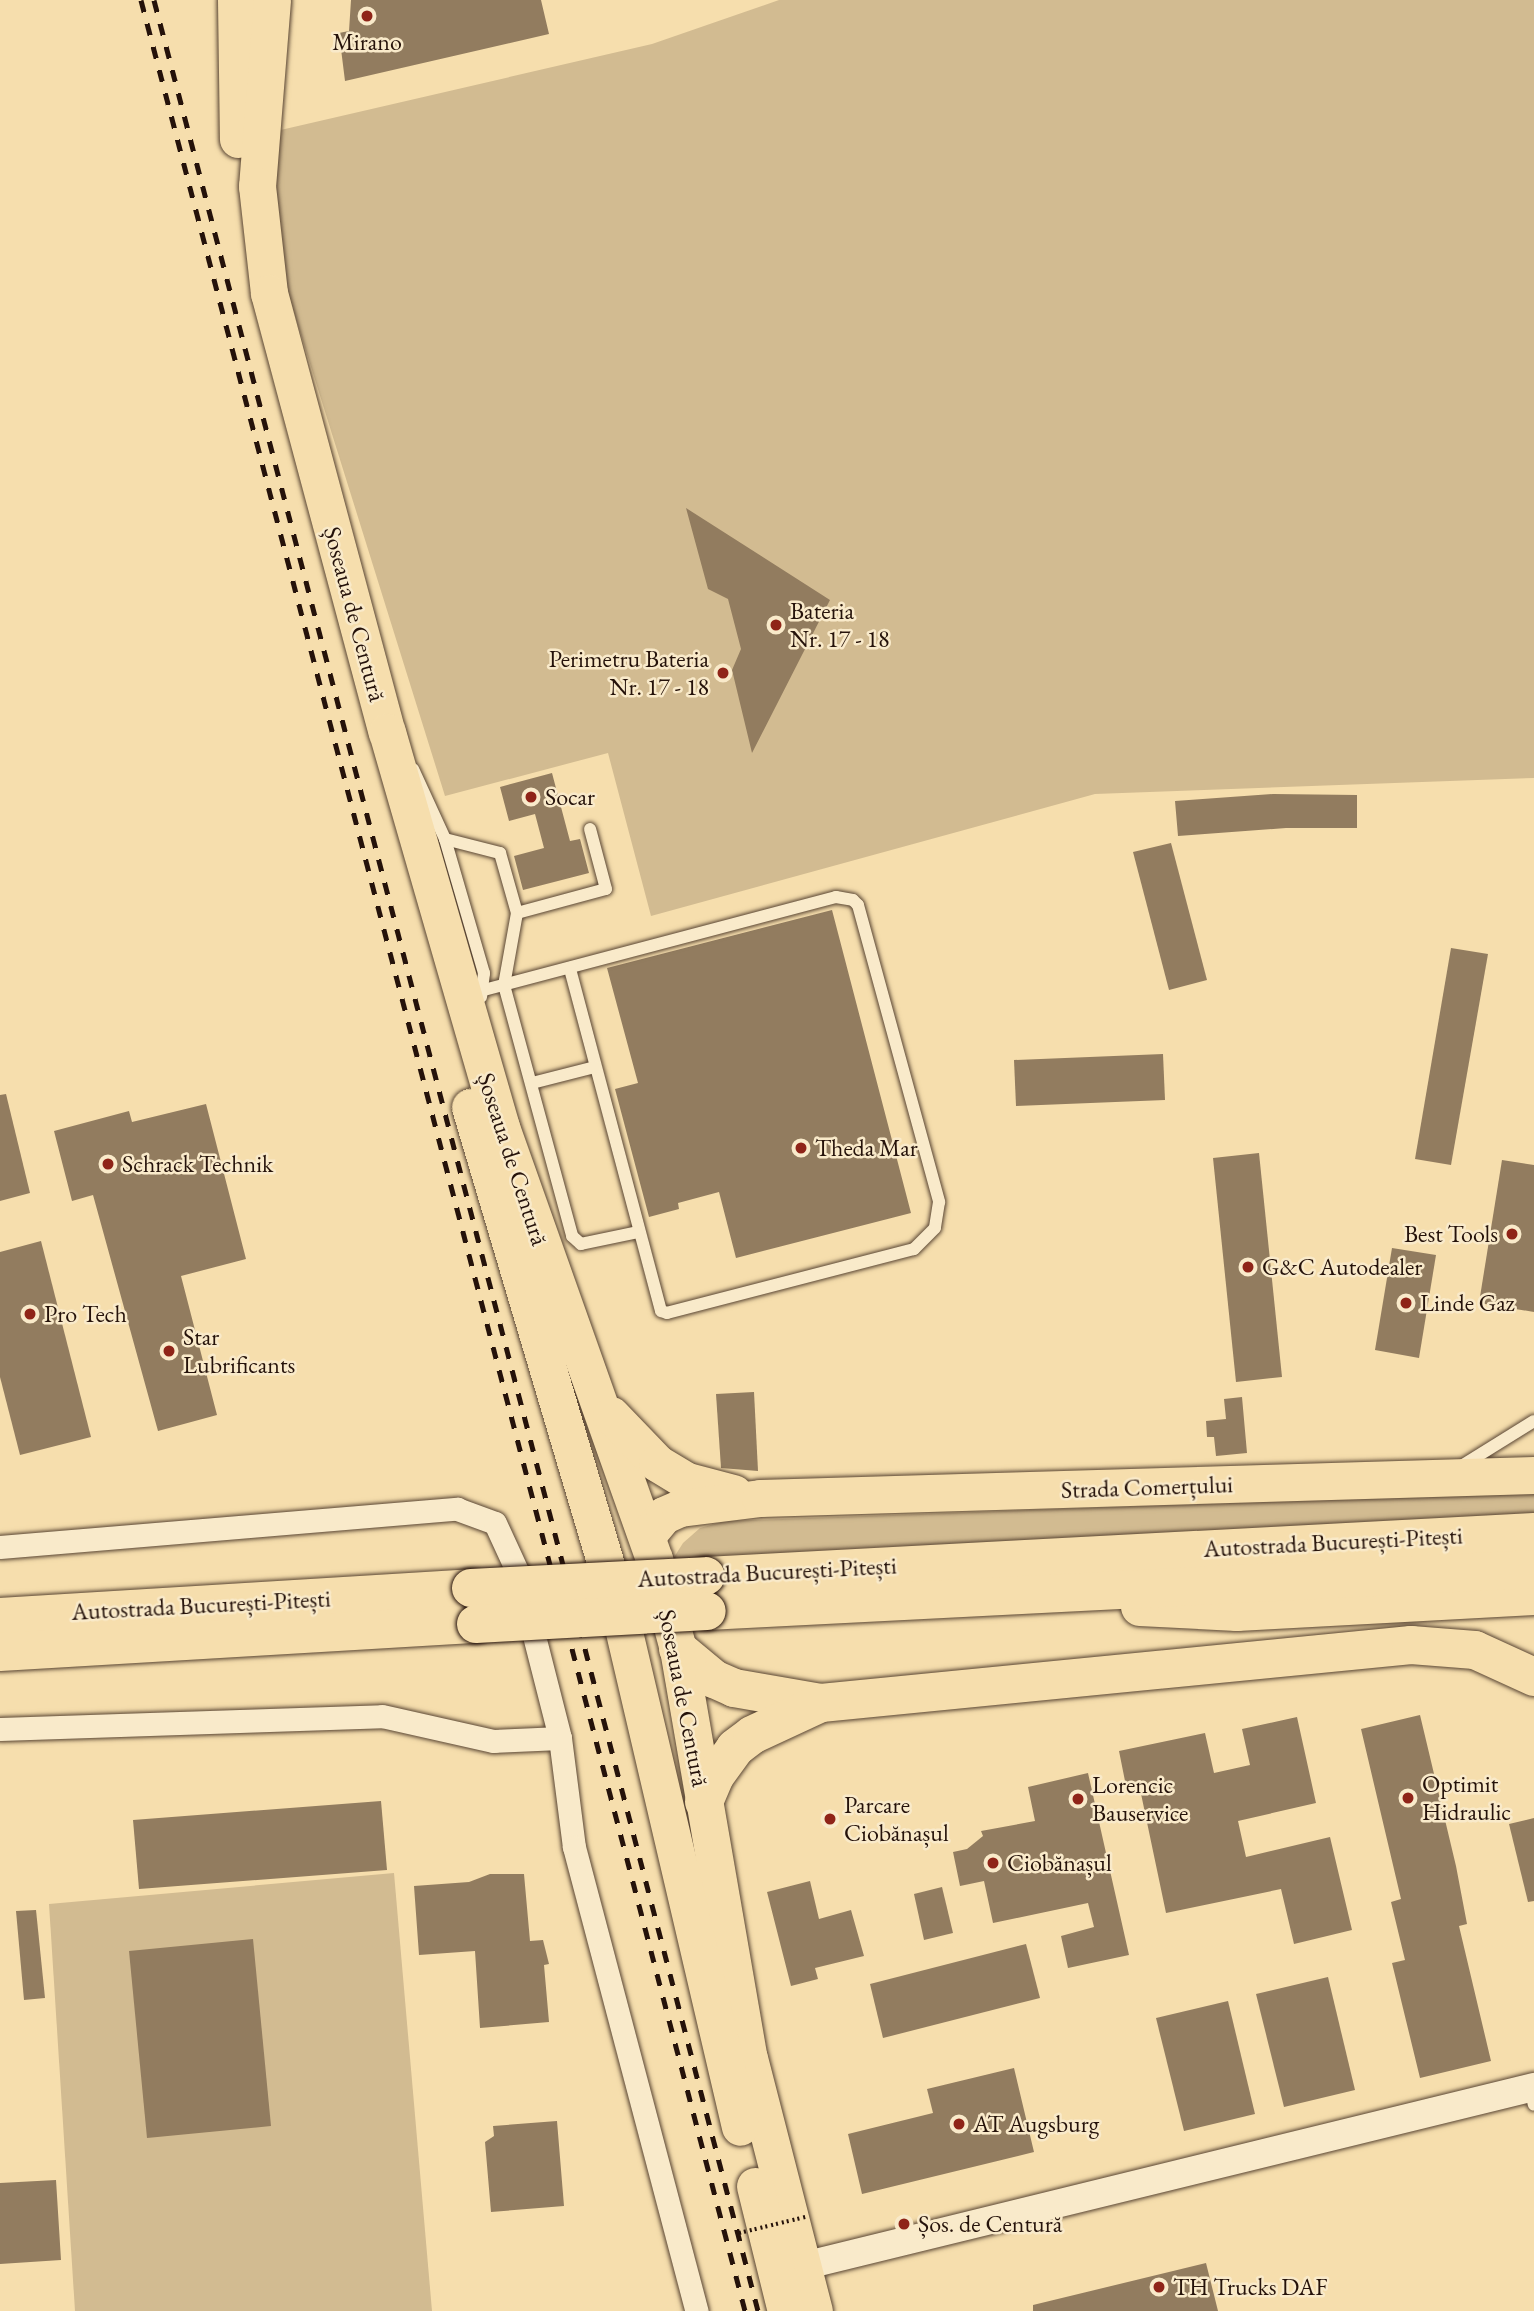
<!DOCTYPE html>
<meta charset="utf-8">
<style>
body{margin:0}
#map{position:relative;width:1534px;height:2311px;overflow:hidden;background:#f6dead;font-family:"EB Garamond",serif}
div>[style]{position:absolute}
.green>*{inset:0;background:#d2bb91}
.building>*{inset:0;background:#927c5f}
.roads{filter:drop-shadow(0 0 2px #594533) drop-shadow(0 0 2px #594533)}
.service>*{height:12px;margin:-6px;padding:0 6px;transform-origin:6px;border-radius:6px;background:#f9eaca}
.minor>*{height:23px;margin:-11.5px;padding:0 11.5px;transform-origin:11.5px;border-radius:11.5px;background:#f9eaca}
.tertiary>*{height:28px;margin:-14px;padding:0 14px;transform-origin:14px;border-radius:14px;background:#f9eaca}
.primary>*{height:37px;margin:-18.5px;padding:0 18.5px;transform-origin:18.5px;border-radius:18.5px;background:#f6dead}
.motorway>*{height:38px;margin:-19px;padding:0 19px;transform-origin:19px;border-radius:19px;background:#f6dead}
.rail>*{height:5px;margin-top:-2.5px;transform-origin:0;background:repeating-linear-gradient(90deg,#25120a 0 12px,transparent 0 24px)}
.path-bridge>*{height:3.5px;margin-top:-1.75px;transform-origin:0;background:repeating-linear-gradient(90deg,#25120a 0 2px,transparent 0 5.5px)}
.bridges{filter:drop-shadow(0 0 2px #25120a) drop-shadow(0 0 2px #25120a)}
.motorway-bridge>*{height:38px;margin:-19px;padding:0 19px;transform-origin:19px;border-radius:19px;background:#f6dead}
.dots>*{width:19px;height:19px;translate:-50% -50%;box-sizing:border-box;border:4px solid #f9eaca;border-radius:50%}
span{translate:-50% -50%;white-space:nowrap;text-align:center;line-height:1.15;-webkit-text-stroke:5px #f9eaca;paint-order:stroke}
.poi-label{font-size:24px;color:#25120a}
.left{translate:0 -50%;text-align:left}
.right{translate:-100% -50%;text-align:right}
.street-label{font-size:24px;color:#25120a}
</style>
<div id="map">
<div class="green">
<i style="clip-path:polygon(779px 0,1534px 0,1534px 778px,1095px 794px,651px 916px,608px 753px,445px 796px,273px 245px,272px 132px,652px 44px)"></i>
<i style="clip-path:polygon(1534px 1492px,1534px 1515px,671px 1562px,683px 1543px,700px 1528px,725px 1521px)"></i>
<i style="clip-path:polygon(394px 1873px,432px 2311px,75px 2311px,49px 1904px)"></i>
</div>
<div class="building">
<i style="clip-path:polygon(351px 0,541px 0,549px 34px,345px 81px,339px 33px,349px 31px)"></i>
<i style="clip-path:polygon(686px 508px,830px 600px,752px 753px,732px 670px,741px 649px,728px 599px,708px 589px)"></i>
<i style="clip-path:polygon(552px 773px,570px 841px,580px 839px,589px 873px,523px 890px,514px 856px,544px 848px,535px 814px,509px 821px,500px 787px)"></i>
<i style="clip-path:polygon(1273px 794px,1357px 795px,1357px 828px,1286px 828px,1178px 836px,1175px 801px)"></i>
<i style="clip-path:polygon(1171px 843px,1207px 980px,1169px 990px,1133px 852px)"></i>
<i style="clip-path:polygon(832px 910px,911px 1213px,736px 1258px,719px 1192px,678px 1203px,679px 1209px,649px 1217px,615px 1089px,638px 1083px,607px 968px)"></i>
<i style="clip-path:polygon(1451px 948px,1488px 954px,1451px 1165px,1415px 1159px)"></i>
<i style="clip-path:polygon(1163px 1054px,1165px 1100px,1016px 1106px,1014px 1060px)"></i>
<i style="clip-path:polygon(6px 1094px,30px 1193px,0 1201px,0 1095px)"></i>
<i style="clip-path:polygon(206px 1104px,246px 1259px,181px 1276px,217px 1415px,158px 1431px,93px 1195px,72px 1201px,54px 1131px,129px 1111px,132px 1122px)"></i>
<i style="clip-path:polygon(1259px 1153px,1282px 1377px,1236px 1382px,1213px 1158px)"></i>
<i style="clip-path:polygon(1502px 1160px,1534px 1165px,1534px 1312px,1479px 1303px)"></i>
<i style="clip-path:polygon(41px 1241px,91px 1437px,20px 1455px,0 1377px,0 1252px)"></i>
<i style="clip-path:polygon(1392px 1248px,1436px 1255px,1419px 1358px,1375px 1350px)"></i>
<i style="clip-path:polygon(754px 1392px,758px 1471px,721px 1468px,716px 1394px)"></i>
<i style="clip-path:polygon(1242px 1397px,1247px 1453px,1216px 1456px,1214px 1437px,1207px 1437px,1206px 1421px,1226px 1419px,1224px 1399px)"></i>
<i style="clip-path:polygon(1420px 1715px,1456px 1866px,1467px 1924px,1459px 1926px,1491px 2061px,1420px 2078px,1392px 1963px,1405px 1960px,1391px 1902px,1401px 1899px,1361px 1729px)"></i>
<i style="clip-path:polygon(1297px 1717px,1316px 1803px,1238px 1821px,1246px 1857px,1330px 1837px,1352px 1930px,1294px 1944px,1281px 1889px,1166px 1913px,1140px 1789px,1127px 1791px,1119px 1751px,1205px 1733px,1214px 1773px,1250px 1765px,1242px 1729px)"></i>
<i style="clip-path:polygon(1088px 1773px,1129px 1955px,1068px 1968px,1061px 1936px,1094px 1927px,1088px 1903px,993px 1923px,984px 1881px,960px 1886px,953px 1852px,967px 1849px,983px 1836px,981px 1831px,1035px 1821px,1028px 1787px)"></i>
<i style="clip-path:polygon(381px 1801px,387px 1870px,139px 1889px,133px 1820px)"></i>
<i style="clip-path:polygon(1534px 1818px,1534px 1901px,1528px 1902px,1509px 1824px)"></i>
<i style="clip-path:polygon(490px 1874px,524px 1874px,530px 1941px,543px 1940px,549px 1964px,544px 1965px,549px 2022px,480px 2028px,475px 1951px,419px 1955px,414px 1886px,469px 1882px)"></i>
<i style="clip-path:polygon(810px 1881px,819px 1919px,851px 1910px,864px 1956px,815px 1968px,818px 1979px,791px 1986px,767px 1892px)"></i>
<i style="clip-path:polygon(942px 1887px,953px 1933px,924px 1940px,914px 1894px)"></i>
<i style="clip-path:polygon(36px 1910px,45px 1998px,24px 2000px,16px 1911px)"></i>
<i style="clip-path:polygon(253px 1939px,271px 2126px,147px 2138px,129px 1951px)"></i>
<i style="clip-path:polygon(1026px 1944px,1040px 1998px,883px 2038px,870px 1984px)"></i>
<i style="clip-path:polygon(1328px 1977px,1355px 2090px,1284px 2107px,1256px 1994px)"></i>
<i style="clip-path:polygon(1228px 2001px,1255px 2114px,1184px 2131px,1156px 2018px)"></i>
<i style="clip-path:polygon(1014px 2068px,1034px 2152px,862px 2194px,848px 2134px,933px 2113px,927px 2089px)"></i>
<i style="clip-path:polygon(557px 2121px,564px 2206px,491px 2212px,485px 2142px,494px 2136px,493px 2126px)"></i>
<i style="clip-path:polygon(56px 2180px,61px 2260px,0 2264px,0 2183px)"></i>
<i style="clip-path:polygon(1206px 2263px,1218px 2311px,1033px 2311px,1033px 2305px)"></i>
</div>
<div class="roads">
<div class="service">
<i style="left:413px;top:769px;width:77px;rotate:65.4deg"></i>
<i style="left:445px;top:839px;width:140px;rotate:73.8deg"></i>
<i style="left:484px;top:973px;width:24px;rotate:97deg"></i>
<i style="left:445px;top:839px;width:57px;rotate:14.3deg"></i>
<i style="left:500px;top:853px;width:62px;rotate:74.2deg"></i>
<i style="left:517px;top:913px;width:73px;rotate:100.2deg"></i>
<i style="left:504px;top:985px;width:260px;rotate:74.8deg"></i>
<i style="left:572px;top:1236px;width:12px;rotate:42deg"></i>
<i style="left:581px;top:1244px;width:58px;rotate:-11.9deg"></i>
<i style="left:517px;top:913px;width:92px;rotate:-15.1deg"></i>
<i style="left:606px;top:889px;width:62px;rotate:-104.9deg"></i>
<i style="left:484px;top:990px;width:364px;rotate:-14.8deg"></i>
<i style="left:836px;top:897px;width:17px;rotate:10deg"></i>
<i style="left:853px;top:900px;width:7px;rotate:45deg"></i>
<i style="left:858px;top:905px;width:308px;rotate:74.7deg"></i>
<i style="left:939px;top:1202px;width:26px;rotate:99deg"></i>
<i style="left:935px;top:1228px;width:30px;rotate:135deg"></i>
<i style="left:914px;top:1249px;width:255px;rotate:165.5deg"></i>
<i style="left:667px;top:1313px;width:6px;rotate:-162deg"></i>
<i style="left:661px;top:1311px;width:355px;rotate:-104.9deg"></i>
<i style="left:532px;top:1083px;width:65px;rotate:-14.3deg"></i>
<i style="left:1460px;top:1467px;width:87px;rotate:-31.9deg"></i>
<i style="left:1530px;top:2088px;width:17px;rotate:77deg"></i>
</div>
<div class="minor">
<i style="left:0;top:1547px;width:459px;rotate:-4.8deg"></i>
<i style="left:457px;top:1509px;width:40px;rotate:20.2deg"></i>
<i style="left:495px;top:1523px;width:55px;rotate:65.3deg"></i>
<i style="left:518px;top:1573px;width:170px;rotate:75.7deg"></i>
<i style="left:560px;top:1738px;width:110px;rotate:82.7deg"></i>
<i style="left:574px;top:1847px;width:480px;rotate:75.2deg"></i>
<i style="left:0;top:1729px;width:382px;rotate:-1.9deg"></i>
<i style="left:382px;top:1716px;width:114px;rotate:12.7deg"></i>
<i style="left:493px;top:1741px;width:67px;rotate:-2.6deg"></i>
</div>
<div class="tertiary">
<i style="left:803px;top:2266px;width:753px;rotate:-13.76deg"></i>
</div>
<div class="primary">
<i style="left:236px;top:0;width:139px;rotate:89.2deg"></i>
<i style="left:272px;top:0;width:187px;rotate:94.6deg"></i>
<i style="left:257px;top:186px;width:108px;rotate:83.6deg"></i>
<i style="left:269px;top:293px;width:455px;rotate:75deg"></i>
<i style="left:387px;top:732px;width:411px;rotate:73.9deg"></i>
<i style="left:501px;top:1127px;width:458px;rotate:70.5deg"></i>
<i style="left:654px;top:1559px;width:93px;rotate:75.1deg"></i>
<i style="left:678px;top:1649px;width:415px;rotate:80.2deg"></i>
<i style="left:749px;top:2058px;width:261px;rotate:75.6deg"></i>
<i style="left:470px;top:1107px;width:516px;rotate:73.46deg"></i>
<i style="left:617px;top:1602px;width:539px;rotate:76.81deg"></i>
<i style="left:611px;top:1415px;width:66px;rotate:46.2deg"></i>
<i style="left:657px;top:1463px;width:35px;rotate:31deg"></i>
<i style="left:687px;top:1481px;width:48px;rotate:14.6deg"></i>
<i style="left:647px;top:1535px;width:26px;rotate:-50deg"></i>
<i style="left:664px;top:1515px;width:17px;rotate:-24deg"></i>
<i style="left:680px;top:1508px;width:81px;rotate:-7.1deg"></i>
<i style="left:760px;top:1498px;width:774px;rotate:-1.7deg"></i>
<i style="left:755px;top:2186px;width:129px;rotate:76.1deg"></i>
</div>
<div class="motorway">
<i style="left:706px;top:1576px;width:829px;rotate:-3.04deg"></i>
<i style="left:1140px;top:1607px;width:97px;rotate:3deg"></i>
<i style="left:1237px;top:1612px;width:297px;rotate:-3.1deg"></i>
<i style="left:707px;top:1611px;width:828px;rotate:-2.91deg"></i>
<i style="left:0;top:1617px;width:472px;rotate:-3.5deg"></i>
<i style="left:678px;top:1649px;width:47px;rotate:39.8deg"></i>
<i style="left:714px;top:1679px;width:22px;rotate:24deg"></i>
<i style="left:734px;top:1688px;width:88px;rotate:9.8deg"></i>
<i style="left:821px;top:1703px;width:593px;rotate:-5.61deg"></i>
<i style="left:1411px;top:1645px;width:64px;rotate:4.5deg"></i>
<i style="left:1475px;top:1650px;width:65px;rotate:24.6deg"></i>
<i style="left:0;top:1652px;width:477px;rotate:-3.4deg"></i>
<i style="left:704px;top:1802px;width:28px;rotate:-67deg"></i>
<i style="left:715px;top:1776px;width:34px;rotate:-54deg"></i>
<i style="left:735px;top:1748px;width:21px;rotate:-37deg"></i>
<i style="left:752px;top:1735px;width:76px;rotate:-24.9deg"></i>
</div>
</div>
<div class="rail">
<i style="left:141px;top:0;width:2389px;rotate:75.35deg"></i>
<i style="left:154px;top:0;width:2389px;rotate:75.35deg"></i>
</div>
<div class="path-bridge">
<i style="left:739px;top:2233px;width:68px;rotate:-13.6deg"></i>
</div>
<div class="bridges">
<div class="motorway-bridge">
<i style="left:471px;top:1588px;width:235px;rotate:-2.9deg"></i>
<i style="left:476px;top:1624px;width:231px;rotate:-3.2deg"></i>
</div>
</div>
<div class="dots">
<i style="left:367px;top:16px;background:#8f2418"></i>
<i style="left:776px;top:625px;background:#8f2418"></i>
<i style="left:723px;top:673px;background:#8f2418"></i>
<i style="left:531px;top:797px;background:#8f2418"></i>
<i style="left:801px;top:1148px;background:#8f2418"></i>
<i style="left:108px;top:1164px;background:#8f2418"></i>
<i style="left:1512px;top:1234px;background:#8f2418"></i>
<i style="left:1248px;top:1267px;background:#8f2418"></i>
<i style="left:1406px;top:1303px;background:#8f2418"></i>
<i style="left:30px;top:1314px;background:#8f2418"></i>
<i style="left:169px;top:1351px;background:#8f2418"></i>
<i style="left:1408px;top:1798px;background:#8f2418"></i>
<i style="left:1078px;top:1799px;background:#8f2418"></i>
<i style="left:830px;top:1819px;background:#8f2418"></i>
<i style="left:993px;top:1863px;background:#8f2418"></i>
<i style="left:959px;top:2124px;background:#8f2418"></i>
<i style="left:904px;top:2224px;background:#8f2418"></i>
<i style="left:1159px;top:2287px;background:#8f2418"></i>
</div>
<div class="poi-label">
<span style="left:367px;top:42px">Mirano</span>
<span class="left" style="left:790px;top:625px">Bateria<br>Nr. 17 - 18</span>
<span class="right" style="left:709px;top:673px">Perimetru Bateria<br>Nr. 17 - 18</span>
<span class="left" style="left:545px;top:797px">Socar</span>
<span class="left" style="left:815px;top:1148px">Theda Mar</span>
<span class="left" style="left:122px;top:1164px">Schrack Technik</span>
<span class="right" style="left:1498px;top:1234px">Best Tools</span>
<span class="left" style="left:1262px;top:1267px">G&amp;C Autodealer</span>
<span class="left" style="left:1420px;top:1303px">Linde Gaz</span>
<span class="left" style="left:44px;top:1314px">Pro Tech</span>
<span class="left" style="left:183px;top:1351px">Star<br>Lubrificants</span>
<span class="left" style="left:1422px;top:1798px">Optimit<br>Hidraulic</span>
<span class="left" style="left:1092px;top:1799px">Lorencic<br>Bauservice</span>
<span class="left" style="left:844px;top:1819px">Parcare<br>Ciobănașul</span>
<span class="left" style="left:1007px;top:1863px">Ciobănașul</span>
<span class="left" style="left:973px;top:2124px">AT Augsburg</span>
<span class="left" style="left:918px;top:2224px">Șos. de Centură</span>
<span class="left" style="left:1173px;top:2287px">TH Trucks DAF</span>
</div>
<div class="street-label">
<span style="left:355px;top:614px;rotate:75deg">Șoseaua de Centură</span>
<span style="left:513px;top:1159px;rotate:72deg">Șoseaua de Centură</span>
<span style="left:1147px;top:1487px;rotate:-2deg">Strada Comerțului</span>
<span style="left:1333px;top:1542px;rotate:-3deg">Autostrada București-Pitești</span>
<span style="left:767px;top:1572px;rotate:-3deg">Autostrada București-Pitești</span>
<span style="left:201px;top:1605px;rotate:-3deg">Autostrada București-Pitești</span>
<span style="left:684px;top:1698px;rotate:79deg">Șoseaua de Centură</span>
</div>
</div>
